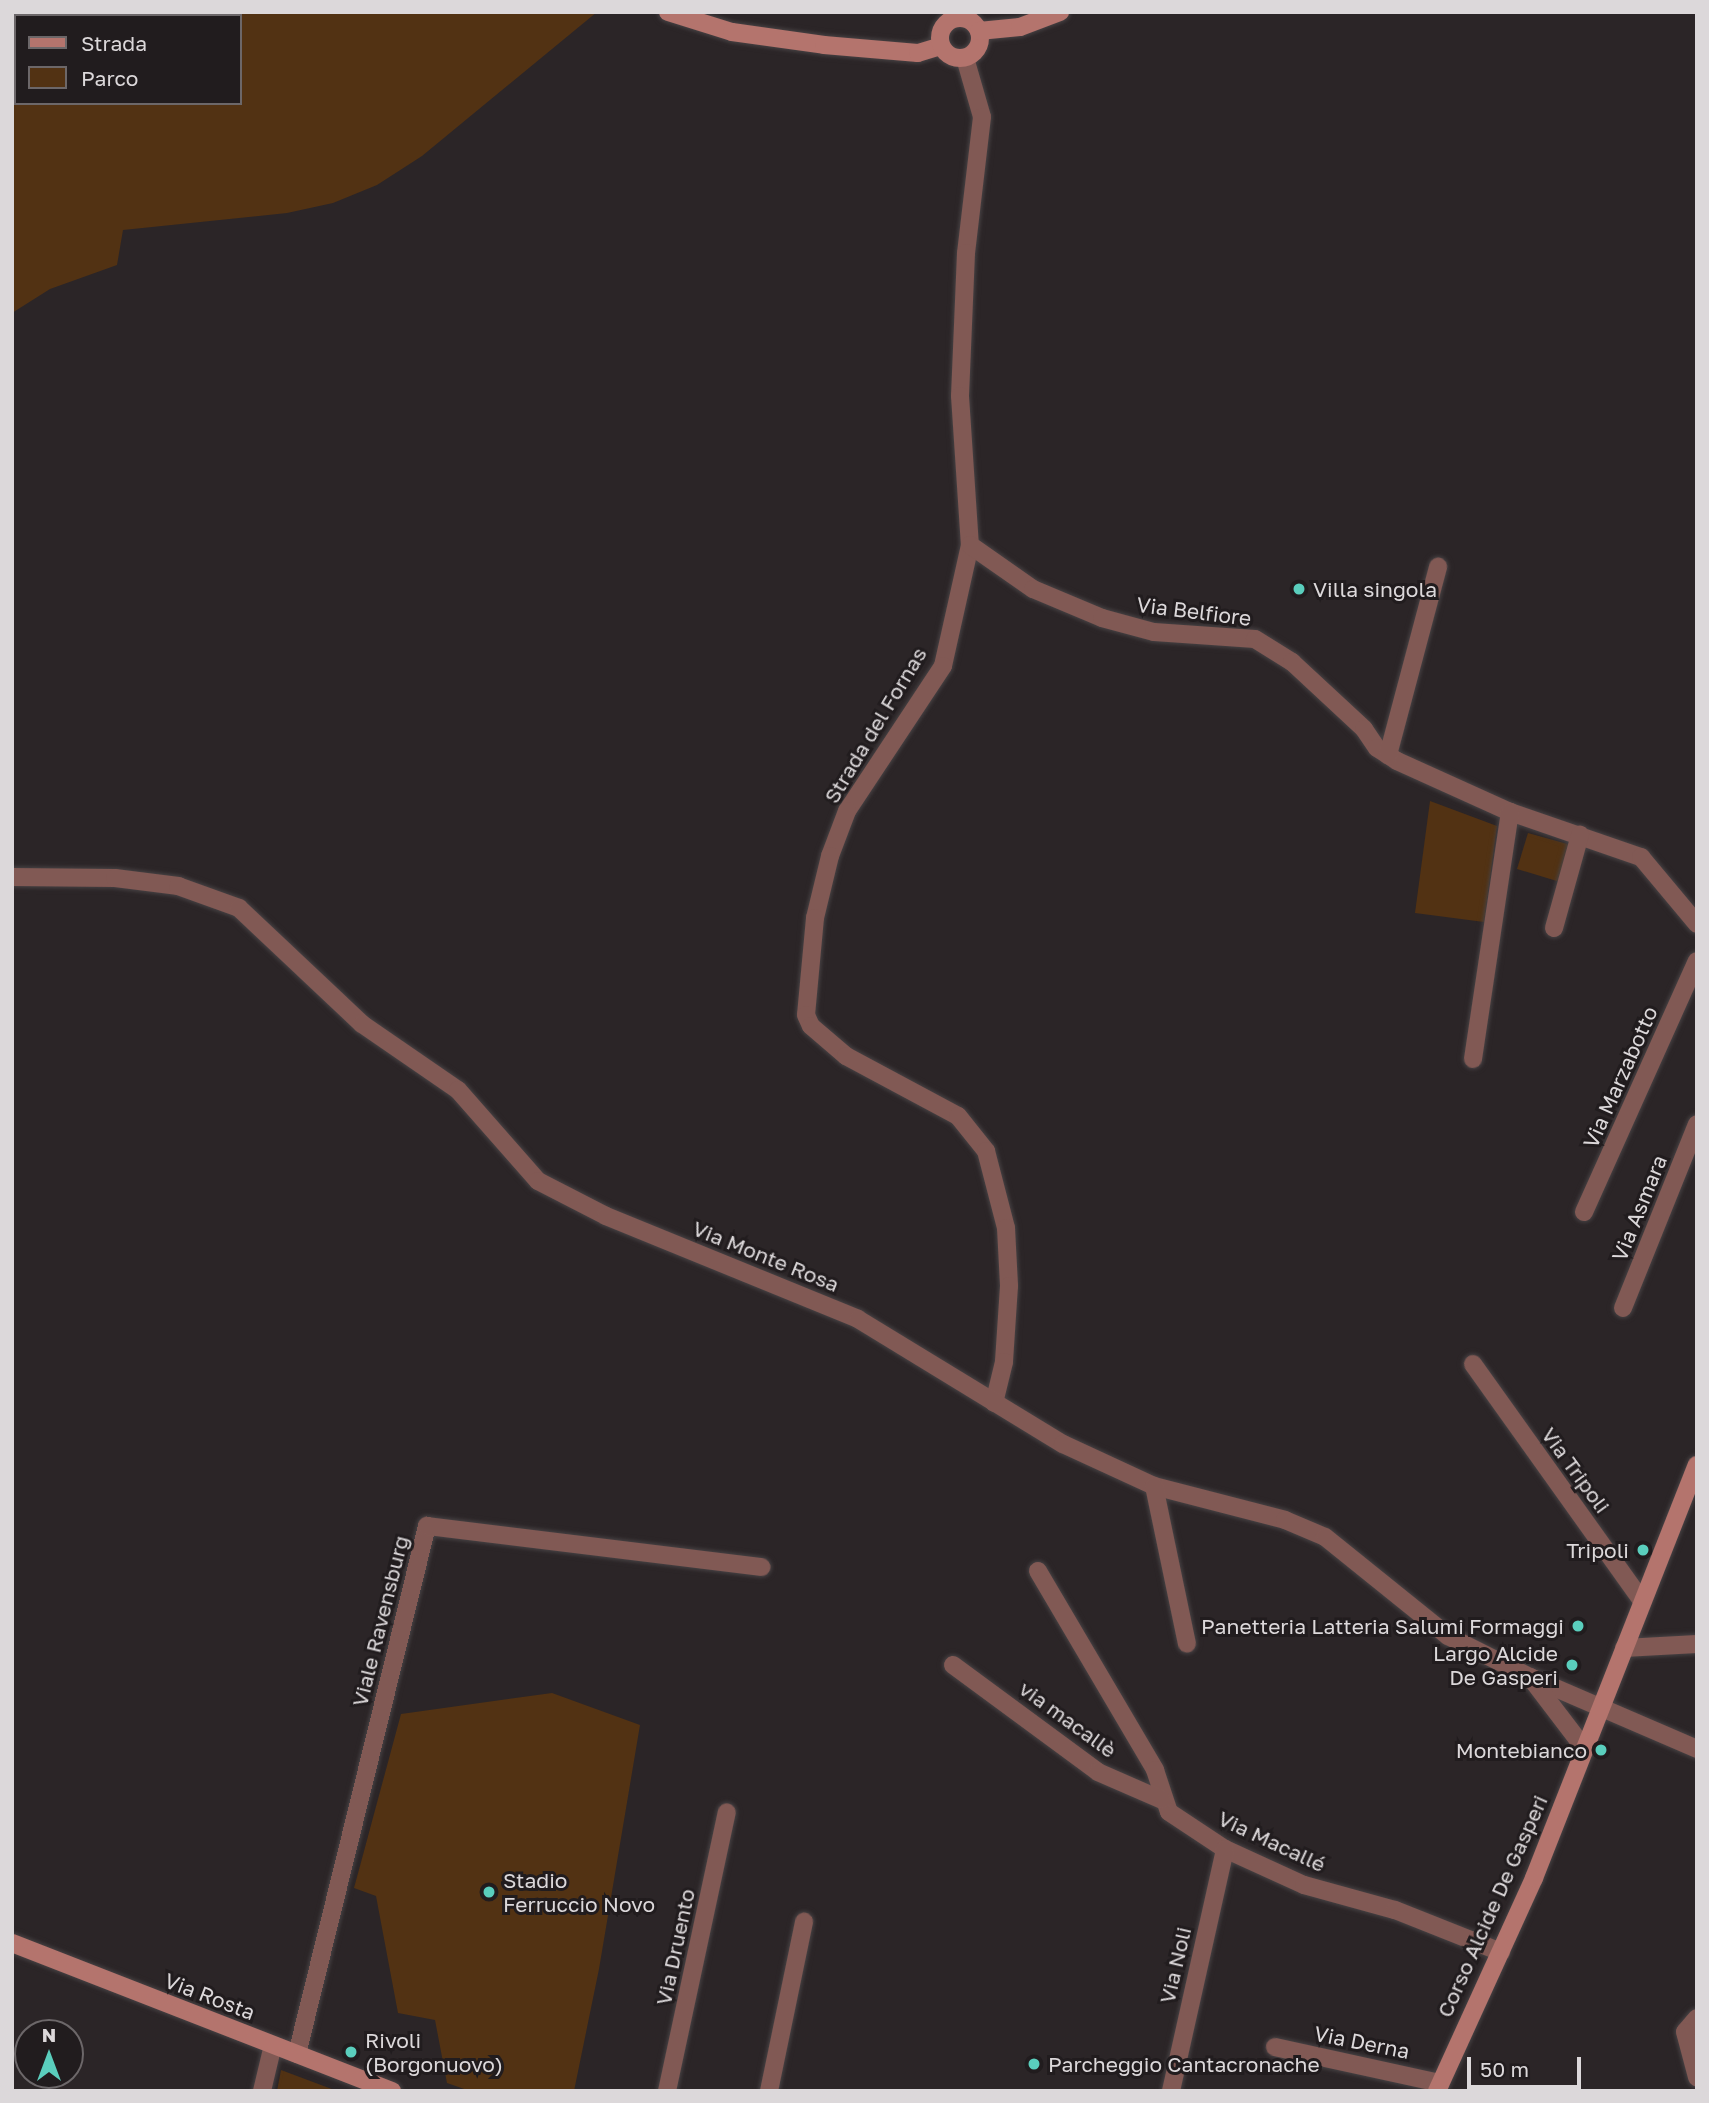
<!DOCTYPE html>
<meta charset="utf-8">
<style>
body{margin:0}
#map{position:relative;width:1709px;height:2103px;overflow:hidden;background:#2b2527;font-family:"Golos Text",sans-serif}
div>[style]{position:absolute}
.green>*{inset:0;background:#523213}
.roads{filter:drop-shadow(0 0 2px #474244) drop-shadow(0 0 2px #474244)}
.street>*{height:18px;margin:-9px;padding:0 9px;transform-origin:9px;border-radius:9px;background:#815954}
.secondary>*{height:18px;margin:-9px;padding:0 9px;transform-origin:9px;border-radius:9px;background:#b4746d}
.secondary>.ring{margin:-9px;padding:0;box-sizing:content-box;background:none;border:18px solid #b4746d;border-radius:50%}
.dots>*{width:19px;height:19px;translate:-50% -50%;box-sizing:border-box;border:4px solid #211c1e;border-radius:50%}
span{translate:-50% -50%;white-space:nowrap;text-align:center;line-height:1.15;-webkit-text-stroke:6px #211c1e;paint-order:stroke}
.poi-label{font-size:21px;color:#dcd8da}
.left{translate:0 -50%;text-align:left}
.right{translate:-100% -50%;text-align:right}
.street-label{font-size:21px;color:#dcd8da}
.frame{position:absolute;inset:0;border:14px solid #dcd8da;pointer-events:none}
.legend{position:absolute;left:14px;top:14px;width:228px;height:91px;box-sizing:border-box;background:#211c1e;border:2px solid #6c6769;margin:0;padding:9px 12px;list-style:none;font-size:21px;color:#dcd8da}
.legend li{display:flex;align-items:center;gap:14px;height:35px}
.legend b{width:35px;border:2px solid #6c6769}
.north{position:absolute;left:14px;top:2019px;width:70px;height:70px;box-sizing:border-box;background:#211c1e;border:2px solid #6c6769;border-radius:50%;rotate:0deg;font-size:19px;font-weight:700;line-height:28px;text-align:center;color:#dcd8da}
.north::after{content:'';display:block;margin:auto;width:24px;height:32px;background:#5acebd;clip-path:polygon(50% 0,100% 100%,50% 72%,0 100%)}
.scale{position:absolute;left:1467px;top:2057px;width:114px;height:32px;box-sizing:border-box;border:4px solid #dcd8da;border-top:0;padding-left:9px;font-size:21px;line-height:24px;white-space:nowrap;color:#dcd8da;-webkit-text-stroke:5px #211c1e;paint-order:stroke}
</style>
<div id="map">
<div class="green">
<i style="clip-path:polygon(143px 12px,597px 12px,422px 156px,377px 185px,333px 203px,287px 213px,123px 230px,117px 265px,50px 289px,12px 313px,12px 22px,16px 103px,240px 103px,240px 16px,140px 16px)"></i>
<i style="clip-path:polygon(1430px 801px,1497px 826px,1484px 922px,1415px 913px)"></i>
<i style="clip-path:polygon(1528px 833px,1571px 845px,1560px 882px,1517px 869px)"></i>
<i style="clip-path:polygon(552px 1693px,640px 1725px,599px 1969px,574px 2091px,470px 2091px,447px 2083px,435px 2020px,398px 2013px,376px 1896px,354px 1888px,401px 1714px)"></i>
<i style="clip-path:polygon(281px 2070px,337px 2091px,277px 2091px)"></i>
</div>
<div class="roads">
<div class="street">
<i style="left:965px;top:58px;width:61px;rotate:73.9deg"></i>
<i style="left:982px;top:117px;width:137px;rotate:96.7deg"></i>
<i style="left:966px;top:253px;width:143px;rotate:92.4deg"></i>
<i style="left:960px;top:396px;width:149px;rotate:86.2deg"></i>
<i style="left:970px;top:545px;width:124px;rotate:102.6deg"></i>
<i style="left:943px;top:666px;width:174px;rotate:123.5deg"></i>
<i style="left:847px;top:811px;width:48px;rotate:110.7deg"></i>
<i style="left:830px;top:856px;width:64px;rotate:103.6deg"></i>
<i style="left:815px;top:918px;width:97px;rotate:95.3deg"></i>
<i style="left:806px;top:1015px;width:12px;rotate:66deg"></i>
<i style="left:811px;top:1026px;width:46px;rotate:40.6deg"></i>
<i style="left:846px;top:1056px;width:127px;rotate:28.2deg"></i>
<i style="left:958px;top:1116px;width:45px;rotate:51.3deg"></i>
<i style="left:986px;top:1151px;width:80px;rotate:75.4deg"></i>
<i style="left:1006px;top:1228px;width:58px;rotate:87deg"></i>
<i style="left:1009px;top:1286px;width:76px;rotate:93.8deg"></i>
<i style="left:1004px;top:1362px;width:42px;rotate:103.7deg"></i>
<i style="left:970px;top:545px;width:77px;rotate:34.9deg"></i>
<i style="left:1033px;top:589px;width:75px;rotate:22.8deg"></i>
<i style="left:1102px;top:618px;width:54px;rotate:15.1deg"></i>
<i style="left:1154px;top:632px;width:101px;rotate:4deg"></i>
<i style="left:1255px;top:639px;width:44px;rotate:31.9deg"></i>
<i style="left:1292px;top:662px;width:98px;rotate:42.9deg"></i>
<i style="left:1364px;top:729px;width:23px;rotate:56deg"></i>
<i style="left:1377px;top:748px;width:24px;rotate:33deg"></i>
<i style="left:1397px;top:761px;width:124px;rotate:24.3deg"></i>
<i style="left:1510px;top:812px;width:139px;rotate:19deg"></i>
<i style="left:1641px;top:857px;width:87px;rotate:50.1deg"></i>
<i style="left:1388px;top:755px;width:195px;rotate:-75.1deg"></i>
<i style="left:12px;top:877px;width:103px;rotate:0.6deg"></i>
<i style="left:115px;top:878px;width:64px;rotate:7.2deg"></i>
<i style="left:178px;top:886px;width:65px;rotate:19.8deg"></i>
<i style="left:239px;top:908px;width:169px;rotate:43.3deg"></i>
<i style="left:362px;top:1024px;width:116px;rotate:34.5deg"></i>
<i style="left:458px;top:1090px;width:121px;rotate:48.7deg"></i>
<i style="left:538px;top:1181px;width:76px;rotate:27.2deg"></i>
<i style="left:606px;top:1216px;width:272px;rotate:22.2deg"></i>
<i style="left:858px;top:1319px;width:240px;rotate:31.4deg"></i>
<i style="left:1063px;top:1444px;width:100px;rotate:24.8deg"></i>
<i style="left:1154px;top:1486px;width:135px;rotate:14.5deg"></i>
<i style="left:1285px;top:1520px;width:43px;rotate:23deg"></i>
<i style="left:1325px;top:1537px;width:158px;rotate:38.8deg"></i>
<i style="left:1448px;top:1636px;width:92px;rotate:26.6deg"></i>
<i style="left:1530px;top:1677px;width:182px;rotate:23.3deg"></i>
<i style="left:1554px;top:928px;width:97px;rotate:-74.4deg"></i>
<i style="left:1473px;top:1059px;width:250px;rotate:-81.5deg"></i>
<i style="left:1584px;top:1212px;width:275px;rotate:-65.8deg"></i>
<i style="left:1623px;top:1308px;width:198px;rotate:-68.1deg"></i>
<i style="left:1473px;top:1364px;width:291px;rotate:54.5deg"></i>
<i style="left:1154px;top:1486px;width:161px;rotate:78.2deg"></i>
<i style="left:1038px;top:1571px;width:231px;rotate:59.5deg"></i>
<i style="left:1155px;top:1770px;width:44px;rotate:71.6deg"></i>
<i style="left:1169px;top:1812px;width:67px;rotate:33.5deg"></i>
<i style="left:1225px;top:1849px;width:87px;rotate:24.5deg"></i>
<i style="left:1304px;top:1885px;width:94px;rotate:15.4deg"></i>
<i style="left:1395px;top:1910px;width:114px;rotate:21.6deg"></i>
<i style="left:1624px;top:1648px;width:73px;rotate:-3.1deg"></i>
<i style="left:953px;top:1665px;width:180px;rotate:36.4deg"></i>
<i style="left:1098px;top:1772px;width:70px;rotate:23.6deg"></i>
<i style="left:1530px;top:1677px;width:89px;rotate:52.7deg"></i>
<i style="left:1697px;top:2018px;width:18px;rotate:131deg"></i>
<i style="left:1685px;top:2032px;width:47px;rotate:75.1deg"></i>
<i style="left:1275px;top:2047px;width:169px;rotate:12.3deg"></i>
<i style="left:297px;top:2054px;width:544px;rotate:-76.17deg"></i>
<i style="left:427px;top:1526px;width:337px;rotate:7deg"></i>
<i style="left:262px;top:2091px;width:47px;rotate:-76.6deg"></i>
<i style="left:667px;top:2091px;width:285px;rotate:-77.9deg"></i>
<i style="left:769px;top:2091px;width:173px;rotate:-78.3deg"></i>
<i style="left:1171px;top:2091px;width:248px;rotate:-77.4deg"></i>
</div>
<div class="secondary">
<i style="left:668px;top:12px;width:67px;rotate:17.4deg"></i>
<i style="left:732px;top:32px;width:93px;rotate:8deg"></i>
<i style="left:824px;top:45px;width:94px;rotate:4.9deg"></i>
<i style="left:918px;top:53px;width:24px;rotate:-17deg"></i>
<i class="ring" style="left:940px;top:18px;width:22px;height:22px"></i>
<i style="left:979px;top:31px;width:41px;rotate:-5.6deg"></i>
<i style="left:1020px;top:27px;width:43px;rotate:-20.6deg"></i>
<i style="left:12px;top:1943px;width:408px;rotate:21.3deg"></i>
<i style="left:1437px;top:2091px;width:234px;rotate:-65.5deg"></i>
<i style="left:1534px;top:1878px;width:444px;rotate:-68.5deg"></i>
</div>
</div>
<div class="dots">
<i style="left:1299px;top:589px;background:#5acebd"></i>
<i style="left:1643px;top:1550px;background:#5acebd"></i>
<i style="left:1578px;top:1626px;background:#5acebd"></i>
<i style="left:1572px;top:1665px;background:#5acebd"></i>
<i style="left:1601px;top:1750px;background:#5acebd"></i>
<i style="left:489px;top:1892px;background:#5acebd"></i>
<i style="left:351px;top:2052px;background:#5acebd"></i>
<i style="left:1034px;top:2064px;background:#5acebd"></i>
</div>
<div class="poi-label">
<span class="left" style="left:1313px;top:589px">Villa singola</span>
<span class="right" style="left:1629px;top:1550px">Tripoli</span>
<span class="right" style="left:1564px;top:1626px">Panetteria Latteria Salumi Formaggi</span>
<span class="right" style="left:1558px;top:1665px">Largo Alcide<br>De Gasperi</span>
<span class="right" style="left:1587px;top:1750px">Montebianco</span>
<span class="left" style="left:503px;top:1892px">Stadio<br>Ferruccio Novo</span>
<span class="left" style="left:365px;top:2052px">Rivoli<br>(Borgonuovo)</span>
<span class="left" style="left:1048px;top:2064px">Parcheggio Cantacronache</span>
</div>
<div class="street-label">
<span style="left:1194px;top:611px;rotate:7deg">Via Belfiore</span>
<span style="left:875px;top:725px;rotate:-59deg">Strada del Fornas</span>
<span style="left:1620px;top:1077px;rotate:-66deg">Via Marzabotto</span>
<span style="left:1639px;top:1208px;rotate:-68deg">Via Asmara</span>
<span style="left:766px;top:1256px;rotate:22deg">Via Monte Rosa</span>
<span style="left:1576px;top:1470px;rotate:54deg">Via Tripoli</span>
<span style="left:380px;top:1621px;rotate:-76deg">Viale Ravensburg</span>
<span style="left:1068px;top:1719px;rotate:36deg">via macallè</span>
<span style="left:1272px;top:1841px;rotate:25deg">Via Macallé</span>
<span style="left:1492px;top:1906px;rotate:-66deg">Corso Alcide De Gasperi</span>
<span style="left:675px;top:1947px;rotate:-78deg">Via Druento</span>
<span style="left:1175px;top:1965px;rotate:-77deg">Via Noli</span>
<span style="left:210px;top:1996px;rotate:21deg">Via Rosta</span>
<span style="left:1362px;top:2042px;rotate:11deg">Via Derna</span>
</div>
<div class="frame"></div>
<ul class="legend">
<li><b style="height:9px;background:#b4746d"></b>Strada</li>
<li><b style="height:19px;background:#523213"></b>Parco</li>
</ul>
<div class="north">N</div>
<div class="scale">50 m</div>
</div>
